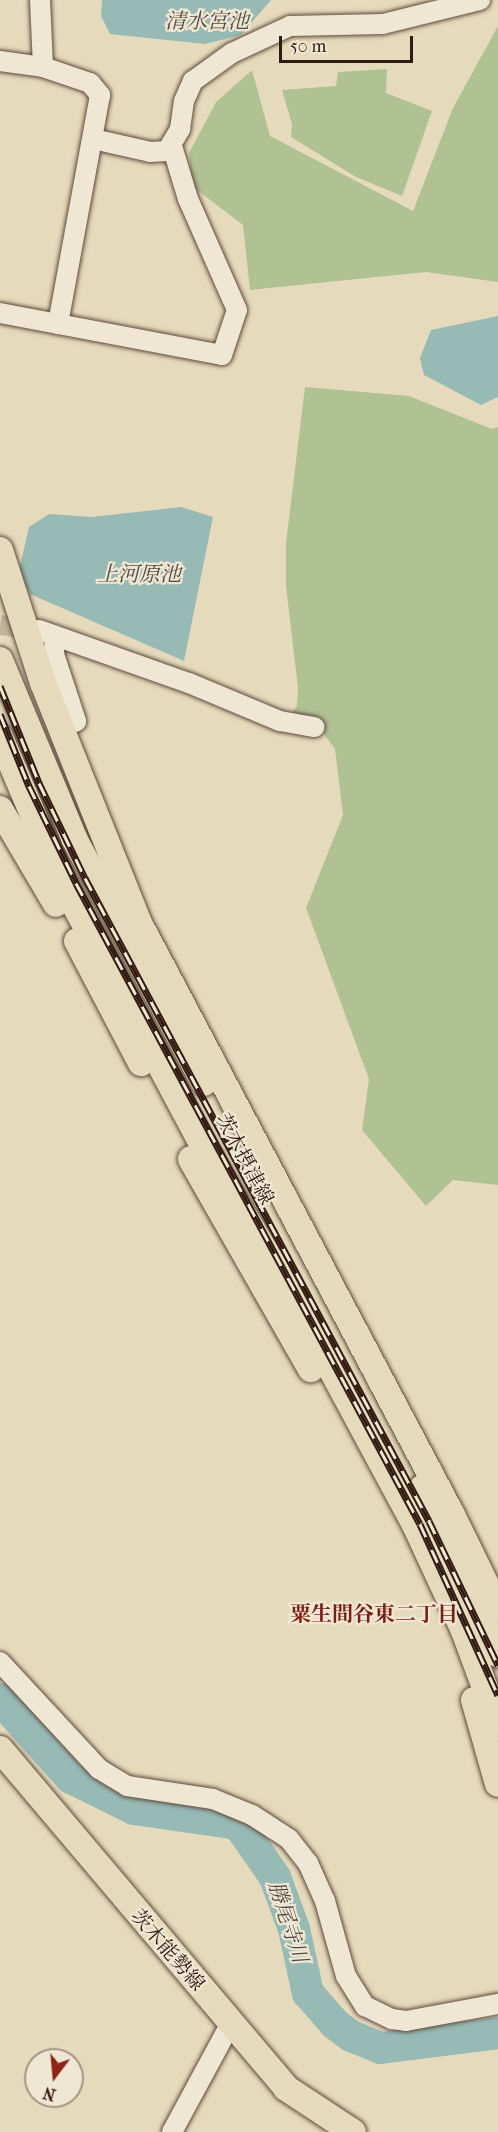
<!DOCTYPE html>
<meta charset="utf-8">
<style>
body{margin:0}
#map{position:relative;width:498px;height:2132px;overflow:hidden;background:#e6dabc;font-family:"IM FELL French Canon","Noto Serif JP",serif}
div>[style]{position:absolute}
.green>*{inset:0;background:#b0c194}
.water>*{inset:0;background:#97bab5}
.river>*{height:32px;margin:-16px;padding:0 16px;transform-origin:16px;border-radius:16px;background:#97bab5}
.minor-tunnel>*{height:20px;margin-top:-10px;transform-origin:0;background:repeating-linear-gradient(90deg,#c2b49a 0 20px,transparent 0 30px)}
.roads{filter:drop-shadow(0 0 2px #5e4a3c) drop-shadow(0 0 2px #5e4a3c)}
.minor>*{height:20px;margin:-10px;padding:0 10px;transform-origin:10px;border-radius:10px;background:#efe7d3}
.major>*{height:26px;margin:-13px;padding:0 13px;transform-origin:13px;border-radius:13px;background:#e6dabc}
.rail>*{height:7px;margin-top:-3.5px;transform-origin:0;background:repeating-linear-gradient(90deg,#efe7d3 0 14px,#311a11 0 28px);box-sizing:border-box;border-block:2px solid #311a11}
span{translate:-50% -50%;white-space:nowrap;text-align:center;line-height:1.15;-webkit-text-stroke:4.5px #efe7d3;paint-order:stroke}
.street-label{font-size:20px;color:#311a11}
.water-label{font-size:21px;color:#504a42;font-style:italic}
.neighbourhood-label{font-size:21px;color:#7a1f14;font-weight:700}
.north{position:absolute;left:24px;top:2048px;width:60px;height:60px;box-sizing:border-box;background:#efe7d3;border:2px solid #a39585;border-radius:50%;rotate:196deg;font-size:16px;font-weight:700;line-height:24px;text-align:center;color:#311a11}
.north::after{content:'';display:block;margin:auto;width:21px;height:27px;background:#8f2418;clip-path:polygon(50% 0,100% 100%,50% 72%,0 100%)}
.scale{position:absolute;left:279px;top:36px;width:134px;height:27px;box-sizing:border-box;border:3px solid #311a11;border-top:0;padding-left:8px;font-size:18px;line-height:21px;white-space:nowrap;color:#311a11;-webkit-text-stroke:4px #efe7d3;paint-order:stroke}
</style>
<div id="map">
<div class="green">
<i style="clip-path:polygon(498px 26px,498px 282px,426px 272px,250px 290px,243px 225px,192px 186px,189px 153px,216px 102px,252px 70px,270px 136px,413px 211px,453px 108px)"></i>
<i style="clip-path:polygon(387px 69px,386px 93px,432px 111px,402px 196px,356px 177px,291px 137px,292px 124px,282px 90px,336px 86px,338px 72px)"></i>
<i style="clip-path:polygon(305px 387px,409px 396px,492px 429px,498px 427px,498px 1185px,453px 1180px,426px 1206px,362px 1130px,369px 1079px,306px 908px,343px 815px,335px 749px,317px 725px,290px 715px,297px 706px,298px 688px,286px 586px,286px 543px)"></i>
</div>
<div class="water">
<i style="clip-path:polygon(102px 0,271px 0,241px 35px,205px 44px,110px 34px,101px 16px)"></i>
<i style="clip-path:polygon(498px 316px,498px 397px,481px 405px,424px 375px,420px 358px,431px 330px)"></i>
<i style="clip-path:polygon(181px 507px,213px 517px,184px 661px,30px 594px,19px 571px,29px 527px,49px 514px,92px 517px)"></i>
</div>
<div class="river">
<i style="left:0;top:1699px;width:106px;rotate:48.1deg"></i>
<i style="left:71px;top:1778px;width:70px;rotate:26.2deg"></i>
<i style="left:134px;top:1809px;width:105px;rotate:8.2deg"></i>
<i style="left:238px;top:1824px;width:65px;rotate:55.1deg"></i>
<i style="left:275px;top:1877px;width:55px;rotate:69.9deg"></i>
<i style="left:294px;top:1929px;width:66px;rotate:77.7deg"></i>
<i style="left:308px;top:1993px;width:41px;rotate:48.9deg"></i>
<i style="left:335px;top:2024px;width:20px;rotate:37deg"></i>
<i style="left:351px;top:2036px;width:32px;rotate:22deg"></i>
<i style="left:381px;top:2048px;width:118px;rotate:-7.3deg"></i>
</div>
<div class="minor-tunnel">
<i style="left:0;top:625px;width:36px;rotate:8deg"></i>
</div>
<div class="roads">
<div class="minor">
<i style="left:40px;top:0;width:67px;rotate:87.4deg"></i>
<i style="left:0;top:61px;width:43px;rotate:7.9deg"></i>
<i style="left:43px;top:67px;width:50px;rotate:18.8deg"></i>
<i style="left:90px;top:83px;width:16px;rotate:50deg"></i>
<i style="left:100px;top:95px;width:233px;rotate:100.4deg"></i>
<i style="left:93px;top:139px;width:58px;rotate:12.8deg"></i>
<i style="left:150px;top:152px;width:17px;rotate:-3deg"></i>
<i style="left:167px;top:151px;width:26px;rotate:-59deg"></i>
<i style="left:180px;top:129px;width:28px;rotate:-82deg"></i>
<i style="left:184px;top:101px;width:22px;rotate:-66deg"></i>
<i style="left:193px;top:81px;width:48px;rotate:-35.7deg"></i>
<i style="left:232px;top:53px;width:64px;rotate:-25deg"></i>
<i style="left:290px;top:26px;width:93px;rotate:-1.2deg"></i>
<i style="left:383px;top:24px;width:100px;rotate:-13.9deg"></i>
<i style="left:0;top:313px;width:226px;rotate:10.7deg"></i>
<i style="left:222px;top:355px;width:47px;rotate:-71.6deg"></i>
<i style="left:237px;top:310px;width:121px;rotate:-113.8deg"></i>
<i style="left:188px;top:199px;width:55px;rotate:-106.8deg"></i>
<i style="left:39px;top:630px;width:159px;rotate:19.5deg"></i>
<i style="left:189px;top:683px;width:99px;rotate:22.7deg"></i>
<i style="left:280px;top:721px;width:35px;rotate:10deg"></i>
<i style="left:55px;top:636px;width:18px;rotate:93deg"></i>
<i style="left:54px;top:654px;width:71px;rotate:71.8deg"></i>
<i style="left:76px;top:721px;width:17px;rotate:155deg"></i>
<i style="left:0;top:1662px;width:146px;rotate:47.2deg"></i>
<i style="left:99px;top:1769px;width:33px;rotate:31deg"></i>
<i style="left:127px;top:1786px;width:87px;rotate:8.6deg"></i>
<i style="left:213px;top:1799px;width:42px;rotate:22.3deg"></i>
<i style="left:252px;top:1815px;width:44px;rotate:33deg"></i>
<i style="left:289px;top:1839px;width:31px;rotate:52deg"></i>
<i style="left:308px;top:1863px;width:42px;rotate:65.9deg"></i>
<i style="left:325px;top:1901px;width:78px;rotate:74.4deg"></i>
<i style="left:346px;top:1976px;width:36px;rotate:58deg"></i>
<i style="left:365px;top:2006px;width:30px;rotate:26deg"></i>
<i style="left:392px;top:2019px;width:14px;rotate:8deg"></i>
<i style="left:406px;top:2021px;width:94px;rotate:-10.5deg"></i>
<i style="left:172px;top:2132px;width:124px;rotate:-61.6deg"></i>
</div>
<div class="major">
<i style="left:0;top:550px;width:140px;rotate:72.1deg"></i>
<i style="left:43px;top:683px;width:258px;rotate:68.2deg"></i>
<i style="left:139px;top:923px;width:670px;rotate:62.13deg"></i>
<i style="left:452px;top:1515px;width:105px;rotate:63.9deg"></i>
<i style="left:0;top:660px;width:195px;rotate:67.4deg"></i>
<i style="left:75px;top:840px;width:275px;rotate:62deg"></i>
<i style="left:0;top:737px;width:151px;rotate:67deg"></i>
<i style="left:59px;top:876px;width:304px;rotate:61.9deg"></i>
<i style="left:202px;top:1144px;width:183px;rotate:59.5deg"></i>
<i style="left:295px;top:1302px;width:255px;rotate:61.7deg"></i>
<i style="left:416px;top:1527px;width:115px;rotate:65.2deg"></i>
<i style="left:464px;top:1631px;width:98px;rotate:69.7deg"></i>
<i style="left:0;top:809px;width:110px;rotate:59.5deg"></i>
<i style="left:77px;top:941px;width:138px;rotate:62.3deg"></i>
<i style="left:191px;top:1159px;width:242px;rotate:60.3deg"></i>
<i style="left:422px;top:1488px;width:183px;rotate:65.4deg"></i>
<i style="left:474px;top:1700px;width:87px;rotate:74.1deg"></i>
<i style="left:0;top:1749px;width:444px;rotate:49.8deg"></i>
<i style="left:286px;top:2088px;width:80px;rotate:33.3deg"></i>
</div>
</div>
<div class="rail">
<i style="left:0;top:686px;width:105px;rotate:68.1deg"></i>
<i style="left:39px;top:783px;width:106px;rotate:64.2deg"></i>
<i style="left:85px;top:878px;width:729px;rotate:61.85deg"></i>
<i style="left:429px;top:1521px;width:160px;rotate:64.4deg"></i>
<i style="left:0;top:714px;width:78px;rotate:68.1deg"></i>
<i style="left:29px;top:786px;width:108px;rotate:64.1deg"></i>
<i style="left:76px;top:883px;width:727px;rotate:61.78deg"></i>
<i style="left:420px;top:1524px;width:188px;rotate:65.5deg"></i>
</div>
<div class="street-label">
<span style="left:245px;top:1159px;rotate:62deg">茨木摂津線</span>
<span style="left:168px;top:1950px;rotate:49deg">茨木能勢線</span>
</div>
<div class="water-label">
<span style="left:207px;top:21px">清水宮池</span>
<span style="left:139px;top:574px">上河原池</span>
<span style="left:288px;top:1922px;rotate:72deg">勝尾寺川</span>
</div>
<div class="neighbourhood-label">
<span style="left:374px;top:1614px">粟生間谷東二丁目</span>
</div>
<div class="north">N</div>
<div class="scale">50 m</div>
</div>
